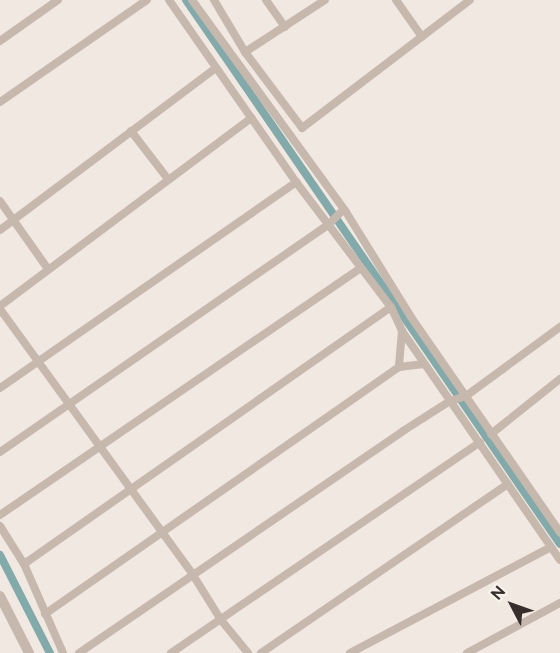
<!DOCTYPE html>
<style>
body{margin:0}
#map{position:relative;width:560px;height:653px;overflow:hidden;background:#f0e8e1;font-family:Raleway,sans-serif}
div>[style]{position:absolute}
.canal>*{height:8px;margin:-4px;padding:0 4px;transform-origin:4px;border-radius:4px;background:#83aaaa}
.minor>*{height:8px;margin:-4px;padding:0 4px;transform-origin:4px;border-radius:4px;background:#c7b8ae}
.tertiary>*{height:10px;margin:-5px;padding:0 5px;transform-origin:5px;border-radius:5px;background:#c7b8ae}
span{translate:-50% -50%;white-space:nowrap;text-align:center;line-height:1.15;-webkit-text-stroke:4.5px #f8f2ed;paint-order:stroke}
.north{position:absolute;left:482px;top:575px;width:60px;height:60px;-webkit-text-stroke:4px #f8f2ed;paint-order:stroke;rotate:311deg;font-size:16px;font-weight:700;line-height:24px;text-align:center;color:#372e2b}
.north::after{content:'';display:block;margin:auto;width:21px;height:27px;background:#372e2b;clip-path:polygon(50% 0,100% 100%,50% 72%,0 100%)}
</style>
<div id="map">
<div class="canal">
<i style="left:186px;top:0;width:660px;rotate:55.49deg"></i>
<i style="left:0;top:555px;width:110px;rotate:63deg"></i>
</div>
<div class="minor">
<i style="left:169px;top:0;width:222px;rotate:55.1deg"></i>
<i style="left:296px;top:182px;width:157px;rotate:52.8deg"></i>
<i style="left:391px;top:307px;width:26px;rotate:65deg"></i>
<i style="left:402px;top:331px;width:278px;rotate:55.4deg"></i>
<i style="left:192px;top:0;width:262px;rotate:54deg"></i>
<i style="left:346px;top:212px;width:123px;rotate:58.2deg"></i>
<i style="left:411px;top:317px;width:262px;rotate:55.3deg"></i>
<i style="left:214px;top:0;width:61px;rotate:59.2deg"></i>
<i style="left:245px;top:52px;width:95px;rotate:53.1deg"></i>
<i style="left:302px;top:128px;width:211px;rotate:-37.3deg"></i>
<i style="left:266px;top:0;width:33px;rotate:55deg"></i>
<i style="left:396px;top:0;width:45px;rotate:54.9deg"></i>
<i style="left:0;top:41px;width:71px;rotate:-35.3deg"></i>
<i style="left:245px;top:52px;width:95px;rotate:-33deg"></i>
<i style="left:0;top:102px;width:179px;rotate:-34.8deg"></i>
<i style="left:131px;top:131px;width:61px;rotate:52.4deg"></i>
<i style="left:0;top:201px;width:83px;rotate:54.8deg"></i>
<i style="left:0;top:230px;width:270px;rotate:-36.9deg"></i>
<i style="left:0;top:306px;width:314px;rotate:-36.8deg"></i>
<i style="left:0;top:309px;width:329px;rotate:54deg"></i>
<i style="left:193px;top:575px;width:53px;rotate:58.1deg"></i>
<i style="left:221px;top:620px;width:43px;rotate:50.7deg"></i>
<i style="left:402px;top:331px;width:36px;rotate:95deg"></i>
<i style="left:399px;top:367px;width:25px;rotate:-7deg"></i>
<i style="left:0;top:388px;width:361px;rotate:-34.8deg"></i>
<i style="left:491px;top:434px;width:88px;rotate:-38.6deg"></i>
<i style="left:0;top:452px;width:399px;rotate:-34.7deg"></i>
<i style="left:328px;top:225px;width:21px;rotate:-45deg"></i>
<i style="left:0;top:515px;width:437px;rotate:-34.4deg"></i>
<i style="left:0;top:526px;width:45px;rotate:57.7deg"></i>
<i style="left:24px;top:564px;width:97px;rotate:66.3deg"></i>
<i style="left:24px;top:564px;width:448px;rotate:-35deg"></i>
<i style="left:45px;top:614px;width:432px;rotate:-34.9deg"></i>
<i style="left:79px;top:653px;width:393px;rotate:-34.4deg"></i>
<i style="left:403px;top:431px;width:56px;rotate:-32.6deg"></i>
<i style="left:450px;top:401px;width:17px;rotate:-17deg"></i>
<i style="left:466px;top:396px;width:117px;rotate:-36.3deg"></i>
<i style="left:171px;top:653px;width:374px;rotate:-34.3deg"></i>
<i style="left:261px;top:653px;width:299px;rotate:-34.4deg"></i>
<i style="left:350px;top:653px;width:227px;rotate:-27.8deg"></i>
<i style="left:467px;top:653px;width:106px;rotate:-28.3deg"></i>
</div>
<div class="tertiary">
<i style="left:0;top:596px;width:64px;rotate:63deg"></i>
</div>
<div class="north">N</div>
</div>
